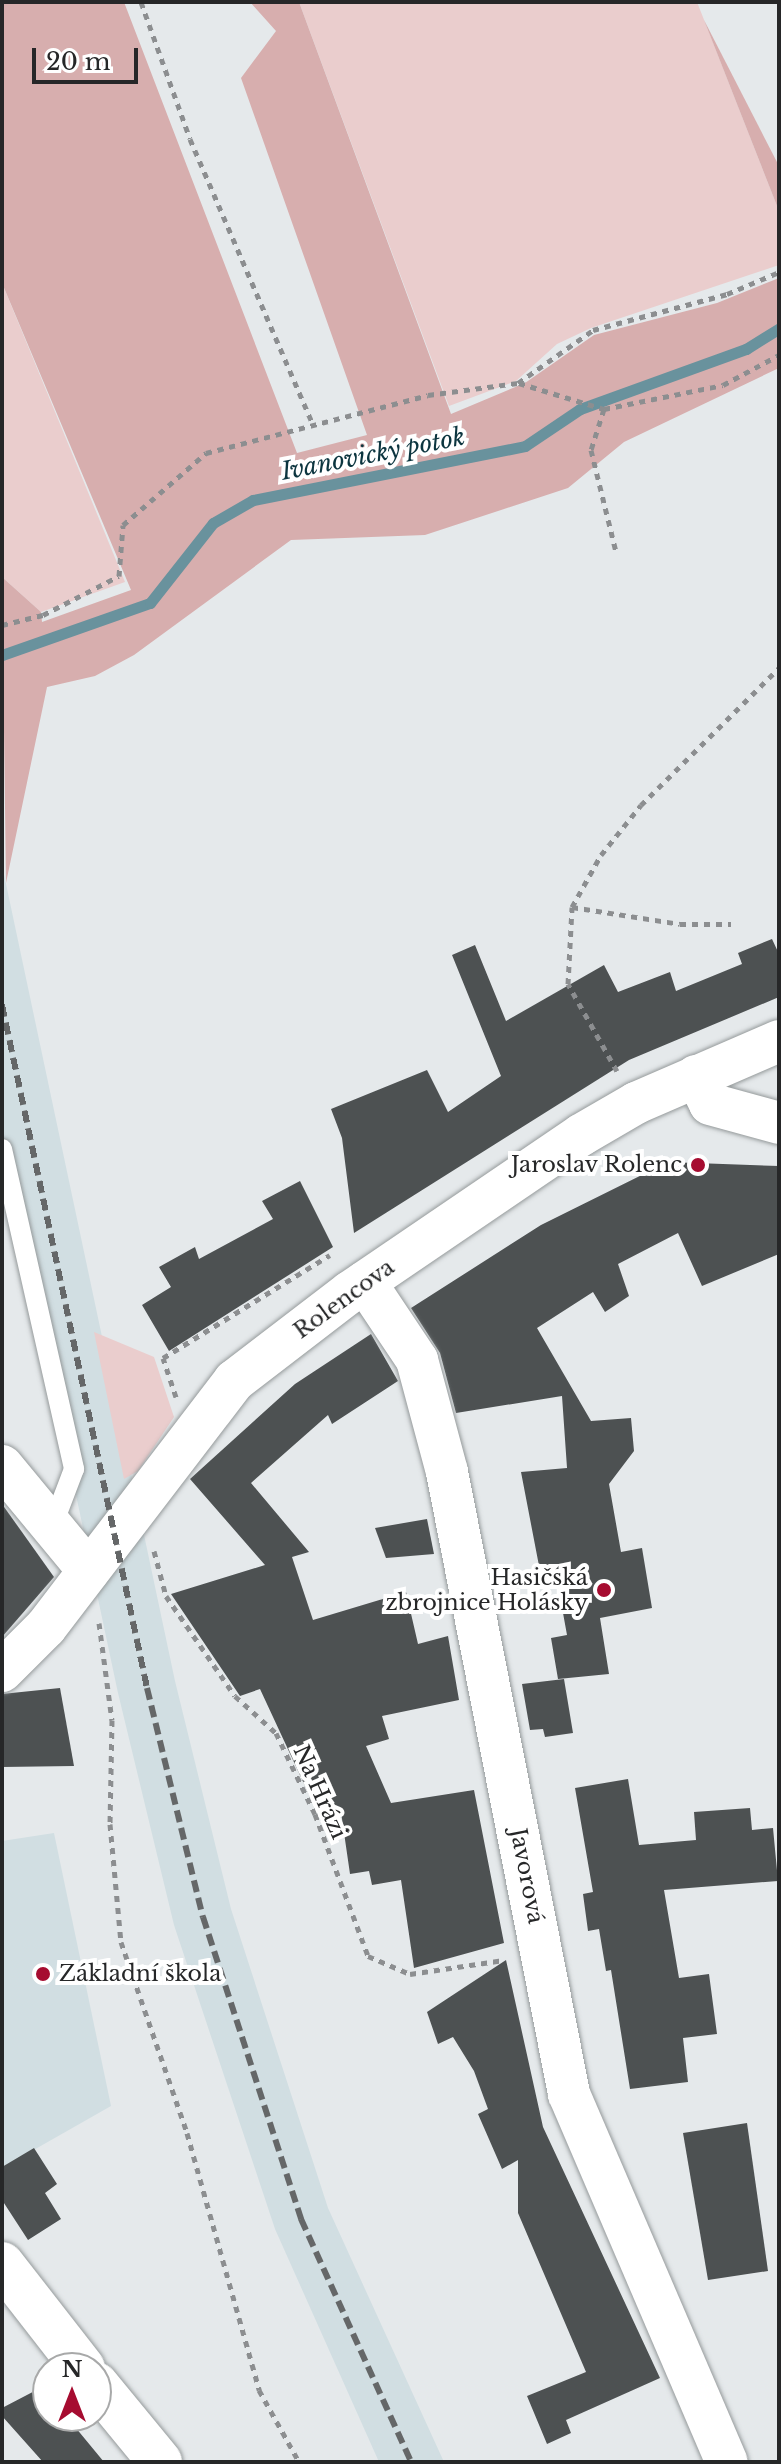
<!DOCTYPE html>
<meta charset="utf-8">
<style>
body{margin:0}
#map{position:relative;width:781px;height:2464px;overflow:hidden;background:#e5e9eb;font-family:"Libre Baskerville",serif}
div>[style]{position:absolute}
.built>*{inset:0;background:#d1dee2}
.green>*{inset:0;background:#eacdcd}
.forest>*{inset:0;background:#d7aeae}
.stream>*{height:11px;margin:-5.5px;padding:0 5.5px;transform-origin:5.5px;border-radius:5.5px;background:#69929d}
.building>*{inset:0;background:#4d5152}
.path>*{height:5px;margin-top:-2.5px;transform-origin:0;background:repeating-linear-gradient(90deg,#8c8e90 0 6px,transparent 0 12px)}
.roads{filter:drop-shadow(0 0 2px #959a9b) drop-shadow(0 0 2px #959a9b)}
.lane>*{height:20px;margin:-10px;padding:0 10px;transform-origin:10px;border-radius:10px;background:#fff}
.street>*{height:42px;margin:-21px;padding:0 21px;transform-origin:21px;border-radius:21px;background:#fff}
.secondary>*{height:44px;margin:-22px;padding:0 22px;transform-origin:22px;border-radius:22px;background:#fff}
.rail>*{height:6px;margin-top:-3px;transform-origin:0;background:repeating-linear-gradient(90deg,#656768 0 12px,transparent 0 18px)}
.dots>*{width:22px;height:22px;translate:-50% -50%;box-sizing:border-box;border:4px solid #fff;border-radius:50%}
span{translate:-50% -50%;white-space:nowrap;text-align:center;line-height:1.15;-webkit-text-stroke:8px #fff;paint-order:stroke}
.poi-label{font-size:22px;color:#262728}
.right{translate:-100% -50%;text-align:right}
.left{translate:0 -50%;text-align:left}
.street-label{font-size:22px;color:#262728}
.water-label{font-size:24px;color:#0c353f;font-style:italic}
.frame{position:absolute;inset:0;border:4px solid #262728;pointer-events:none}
.north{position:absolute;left:32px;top:2352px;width:80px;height:80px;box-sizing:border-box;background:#fff;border:2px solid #a8a9a9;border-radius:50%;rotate:0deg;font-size:22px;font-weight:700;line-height:32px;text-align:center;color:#262728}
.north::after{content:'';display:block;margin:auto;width:28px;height:36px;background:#a60c30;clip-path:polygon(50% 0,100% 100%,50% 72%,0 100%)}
.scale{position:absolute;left:32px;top:48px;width:106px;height:36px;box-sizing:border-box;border:4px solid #262728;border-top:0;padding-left:10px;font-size:24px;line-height:28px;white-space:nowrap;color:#262728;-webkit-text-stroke:6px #fff;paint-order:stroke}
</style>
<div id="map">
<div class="built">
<i style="clip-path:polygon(2px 865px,175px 1681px,231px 1909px,328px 2208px,444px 2462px,379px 2462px,275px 2229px,174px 1925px,118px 1693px,2px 1146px)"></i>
<i style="clip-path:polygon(54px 1833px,111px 2106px,2px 2168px,2px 1841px)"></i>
</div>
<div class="green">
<i style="clip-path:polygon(299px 2px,697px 2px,779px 211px,779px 265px,591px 328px,557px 344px,516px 381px,449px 406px)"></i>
<i style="clip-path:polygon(2px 283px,125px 582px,41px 612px,2px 577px)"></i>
<i style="clip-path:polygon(94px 1332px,154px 1357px,174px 1417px,138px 1471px,124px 1479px)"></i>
</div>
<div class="forest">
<i style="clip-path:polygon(2px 2px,124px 2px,297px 453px,367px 435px,241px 78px,276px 31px,250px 2px,299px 2px,451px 414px,525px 383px,594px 335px,717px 303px,779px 278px,779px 368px,624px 442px,568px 488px,425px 535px,291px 540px,134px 655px,95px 676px,47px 687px,6px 883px,2px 577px,41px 612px,42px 622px,131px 590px,2px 283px)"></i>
<i style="clip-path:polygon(704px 20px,779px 166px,779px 211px)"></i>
</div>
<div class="stream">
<i style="left:2px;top:655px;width:157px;rotate:-19.4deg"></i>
<i style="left:150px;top:603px;width:102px;rotate:-51.8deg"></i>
<i style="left:213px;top:523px;width:46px;rotate:-29.9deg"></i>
<i style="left:253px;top:500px;width:277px;rotate:-11.2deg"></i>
<i style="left:525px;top:446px;width:66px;rotate:-33.9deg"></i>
<i style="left:580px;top:409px;width:177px;rotate:-19.9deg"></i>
<i style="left:746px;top:349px;width:39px;rotate:-32deg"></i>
</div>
<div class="building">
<i style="clip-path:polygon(772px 939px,779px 954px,779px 997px,629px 1060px,354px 1233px,342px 1138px,331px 1109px,427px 1070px,448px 1112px,501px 1076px,452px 955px,475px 945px,506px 1021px,604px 965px,618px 992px,670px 972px,676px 991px,742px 964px,738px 953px)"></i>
<i style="clip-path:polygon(668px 1162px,779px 1166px,779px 1254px,702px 1286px,678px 1233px,618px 1264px,629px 1296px,605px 1312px,593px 1292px,537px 1328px,591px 1421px,631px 1418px,634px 1451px,609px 1484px,621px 1552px,642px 1548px,652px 1608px,600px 1618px,609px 1674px,558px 1679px,551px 1638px,567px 1635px,555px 1569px,540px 1571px,521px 1472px,567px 1468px,562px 1396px,456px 1413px,440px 1353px,411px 1308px,541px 1225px)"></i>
<i style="clip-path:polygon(300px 1181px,333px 1247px,169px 1351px,142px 1305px,171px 1287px,159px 1267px,195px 1247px,199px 1259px,273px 1219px,262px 1201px)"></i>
<i style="clip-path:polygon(371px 1334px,398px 1381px,332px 1424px,328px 1415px,251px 1483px,309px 1552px,292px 1557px,313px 1620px,406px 1592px,418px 1644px,448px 1636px,459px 1700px,382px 1716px,389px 1739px,366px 1746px,391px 1803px,474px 1790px,504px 1943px,414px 1968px,401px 1880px,372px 1885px,369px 1871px,350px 1874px,341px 1812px,319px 1816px,260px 1689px,240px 1696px,171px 1594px,265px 1565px,190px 1479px,295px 1384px)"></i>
<i style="clip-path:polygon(2px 1504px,54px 1577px,2px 1637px)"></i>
<i style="clip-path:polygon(427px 1519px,434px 1554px,386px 1558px,375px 1528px)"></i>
<i style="clip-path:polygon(564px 1679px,573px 1733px,545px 1737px,543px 1729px,530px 1730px,522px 1684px)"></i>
<i style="clip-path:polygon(60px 1688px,74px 1766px,2px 1767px,2px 1694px)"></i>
<i style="clip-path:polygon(628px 1779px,639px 1845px,696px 1840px,694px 1812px,750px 1808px,752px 1830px,773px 1828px,778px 1881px,664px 1890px,679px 1978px,709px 1974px,717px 2034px,683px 2038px,688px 2082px,630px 2089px,611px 1970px,606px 1971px,599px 1929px,588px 1931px,583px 1894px,593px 1892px,575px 1788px)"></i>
<i style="clip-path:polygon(506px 1960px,543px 2127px,660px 2378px,566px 2420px,571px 2433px,547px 2444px,527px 2396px,586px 2372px,518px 2213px,518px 2160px,502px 2169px,478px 2114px,488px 2109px,474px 2071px,453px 2037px,438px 2044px,427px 2012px)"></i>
<i style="clip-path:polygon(747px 2123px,768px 2271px,708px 2280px,683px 2133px)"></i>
<i style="clip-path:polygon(34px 2148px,57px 2184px,45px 2193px,61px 2219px,28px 2240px,2px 2200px,2px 2167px)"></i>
<i style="clip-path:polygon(48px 2384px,48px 2416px,66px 2416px,104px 2462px,43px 2462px,2px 2416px,2px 2408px)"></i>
</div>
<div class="path">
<i style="left:141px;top:2px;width:145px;rotate:70.3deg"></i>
<i style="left:190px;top:139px;width:308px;rotate:66.7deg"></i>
<i style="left:519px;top:383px;width:89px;rotate:17deg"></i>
<i style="left:604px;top:409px;width:121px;rotate:-11.4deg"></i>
<i style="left:723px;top:385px;width:64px;rotate:-28.2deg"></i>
<i style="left:604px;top:409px;width:43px;rotate:107.6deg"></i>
<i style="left:591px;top:450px;width:105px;rotate:76.2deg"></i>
<i style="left:2px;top:625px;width:42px;rotate:-13.7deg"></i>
<i style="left:43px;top:615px;width:85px;rotate:-27.2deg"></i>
<i style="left:119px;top:576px;width:51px;rotate:-85.5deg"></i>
<i style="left:123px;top:525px;width:110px;rotate:-40.9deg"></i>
<i style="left:206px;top:453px;width:229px;rotate:-14.6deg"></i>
<i style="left:428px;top:395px;width:91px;rotate:-7.6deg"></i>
<i style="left:518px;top:383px;width:92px;rotate:-35.2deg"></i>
<i style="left:593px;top:330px;width:139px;rotate:-15deg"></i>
<i style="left:727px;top:294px;width:56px;rotate:-22.9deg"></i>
<i style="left:572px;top:907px;width:109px;rotate:8.9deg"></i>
<i style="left:680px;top:924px;width:51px"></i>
<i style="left:617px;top:1071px;width:100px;rotate:-119.4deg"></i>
<i style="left:568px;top:984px;width:77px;rotate:-87deg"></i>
<i style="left:572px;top:907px;width:60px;rotate:-60.9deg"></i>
<i style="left:601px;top:855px;width:64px;rotate:-51.3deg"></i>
<i style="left:641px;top:805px;width:194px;rotate:-44.8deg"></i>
<i style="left:176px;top:1397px;width:41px;rotate:-108.4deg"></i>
<i style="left:163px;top:1358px;width:196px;rotate:-31.7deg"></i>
<i style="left:154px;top:1551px;width:47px;rotate:75.1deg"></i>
<i style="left:166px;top:1596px;width:121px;rotate:55.4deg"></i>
<i style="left:235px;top:1696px;width:55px;rotate:42.1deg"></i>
<i style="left:276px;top:1733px;width:90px;rotate:64.3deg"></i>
<i style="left:315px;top:1814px;width:152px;rotate:69.5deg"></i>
<i style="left:368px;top:1956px;width:46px;rotate:23.2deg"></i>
<i style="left:410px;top:1974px;width:95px;rotate:-8.5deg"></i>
<i style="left:99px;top:1623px;width:98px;rotate:82.4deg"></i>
<i style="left:112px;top:1720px;width:104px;rotate:91.1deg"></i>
<i style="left:110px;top:1824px;width:119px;rotate:84.7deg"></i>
<i style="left:121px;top:1942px;width:202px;rotate:70.9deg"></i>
<i style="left:187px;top:2133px;width:267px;rotate:74.3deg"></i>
<i style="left:259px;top:2390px;width:82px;rotate:60.9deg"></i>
</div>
<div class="roads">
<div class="lane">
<i style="left:2px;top:1149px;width:328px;rotate:77.3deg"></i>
<i style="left:74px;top:1469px;width:62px;rotate:110.8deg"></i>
</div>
<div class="street">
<i style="left:696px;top:1076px;width:31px;rotate:63deg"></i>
<i style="left:710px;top:1104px;width:72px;rotate:15.4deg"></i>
<i style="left:365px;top:1282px;width:94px;rotate:56.3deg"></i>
<i style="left:417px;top:1360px;width:116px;rotate:75deg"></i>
<i style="left:447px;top:1472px;width:634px;rotate:78.9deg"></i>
<i style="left:569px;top:2094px;width:400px;rotate:66.8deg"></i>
<i style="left:2px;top:1466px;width:136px;rotate:50.4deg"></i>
<i style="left:2px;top:1671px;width:62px;rotate:-45deg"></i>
<i style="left:46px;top:1627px;width:310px;rotate:-52.6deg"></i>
<i style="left:234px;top:1381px;width:146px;rotate:-37.5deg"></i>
<i style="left:350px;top:1292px;width:279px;rotate:-34.2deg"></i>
<i style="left:581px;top:1135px;width:64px;rotate:-30.2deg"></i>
<i style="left:636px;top:1103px;width:156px;rotate:-23.4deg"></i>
</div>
<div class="secondary">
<i style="left:2px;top:2264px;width:132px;rotate:52.1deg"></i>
<i style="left:96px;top:2384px;width:101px;rotate:50.6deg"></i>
</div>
</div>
<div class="rail">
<i style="left:2px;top:1005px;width:698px;rotate:78.01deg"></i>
<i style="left:147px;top:1688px;width:236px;rotate:76.3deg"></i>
<i style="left:203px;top:1917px;width:318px;rotate:72deg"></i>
<i style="left:301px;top:2219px;width:267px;rotate:65.6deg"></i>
</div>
<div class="dots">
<i style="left:698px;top:1165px;background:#a60c30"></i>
<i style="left:604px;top:1590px;background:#a60c30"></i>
<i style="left:43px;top:1974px;background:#a60c30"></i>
</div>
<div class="poi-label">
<span class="right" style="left:682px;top:1165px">Jaroslav Rolenc</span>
<span class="right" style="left:588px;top:1590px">Hasičská<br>zbrojnice Holásky</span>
<span class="left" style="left:59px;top:1974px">Základní škola</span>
</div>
<div class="street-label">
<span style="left:344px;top:1299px;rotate:-36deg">Rolencova</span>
<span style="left:320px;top:1792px;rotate:66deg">Na Hrázi</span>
<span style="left:527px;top:1876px;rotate:79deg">Javorová</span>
</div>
<div class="water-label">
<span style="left:373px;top:454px;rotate:-11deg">Ivanovický potok</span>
</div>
<div class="frame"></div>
<div class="north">N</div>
<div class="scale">20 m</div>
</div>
